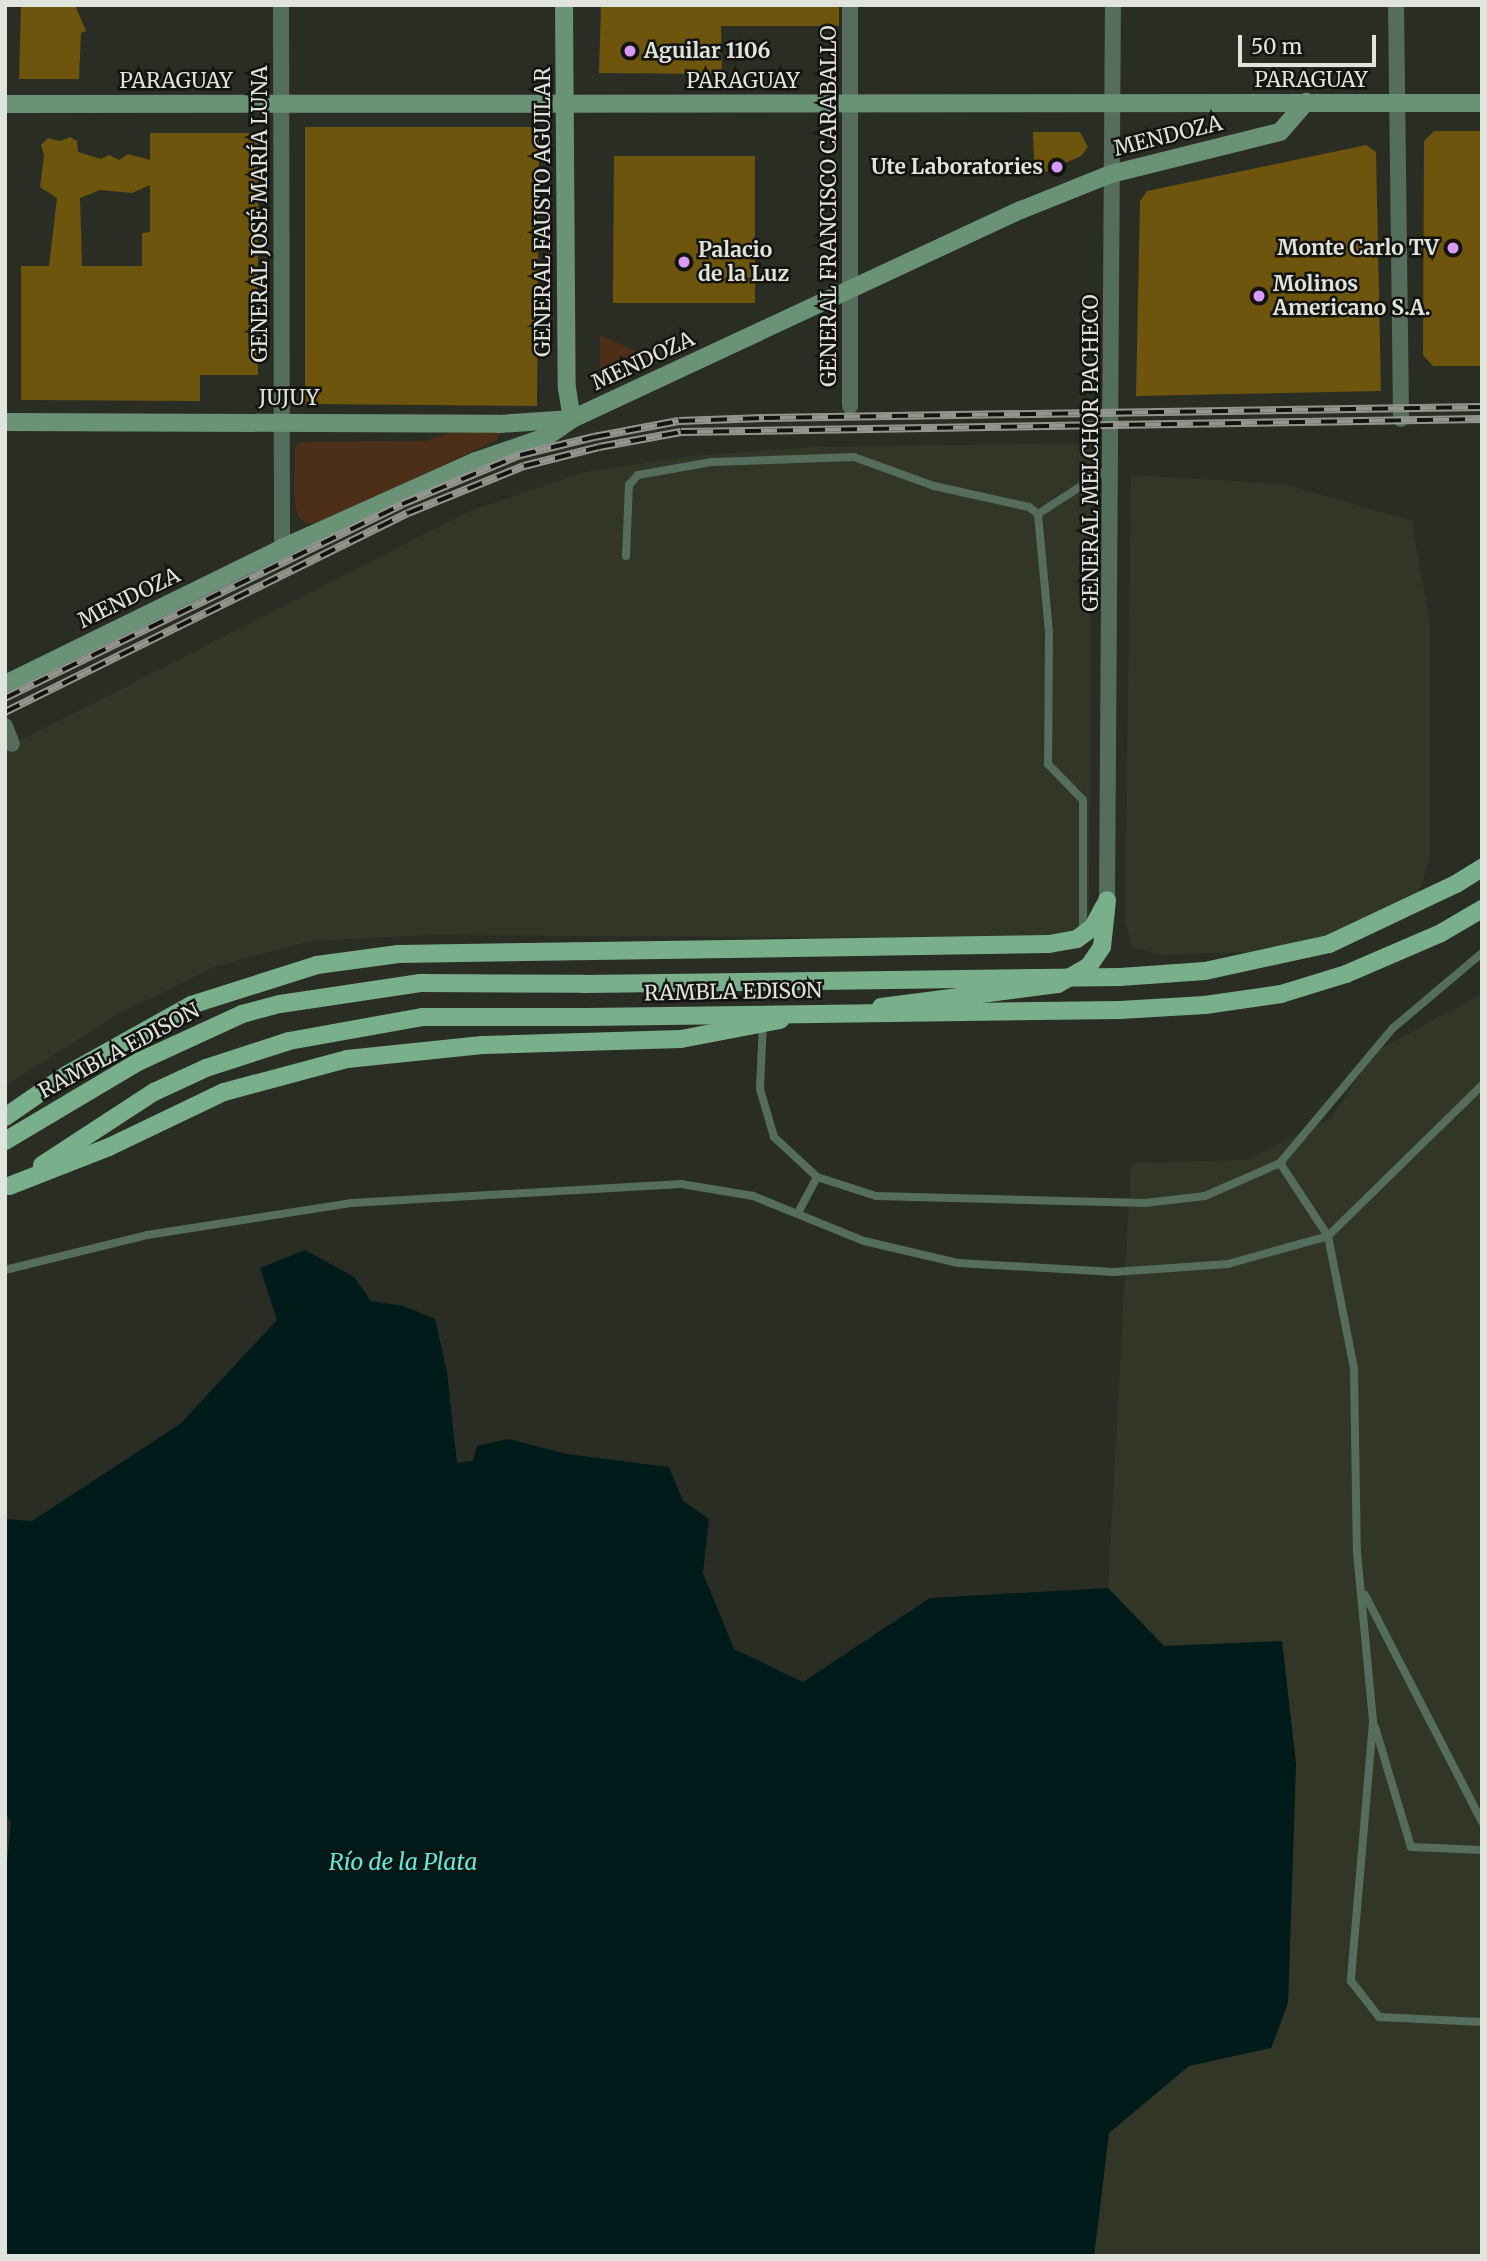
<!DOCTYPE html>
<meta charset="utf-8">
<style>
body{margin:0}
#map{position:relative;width:1487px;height:2261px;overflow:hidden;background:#2a2d23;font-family:Merriweather,serif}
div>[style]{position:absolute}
.built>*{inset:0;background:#313626}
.green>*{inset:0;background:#4c2e19}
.water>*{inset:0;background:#001b19}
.building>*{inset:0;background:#6d550d}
.lane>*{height:8px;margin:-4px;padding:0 4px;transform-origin:4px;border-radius:4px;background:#546d5c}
.street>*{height:16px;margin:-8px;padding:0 8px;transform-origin:8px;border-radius:8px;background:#546d5c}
.secondary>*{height:18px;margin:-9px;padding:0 9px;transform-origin:9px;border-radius:9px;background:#6a9277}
.primary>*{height:18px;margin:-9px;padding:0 9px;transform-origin:9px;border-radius:9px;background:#7aaf8c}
.rail>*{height:8px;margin-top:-4px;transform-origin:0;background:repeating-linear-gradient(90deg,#131410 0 16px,#93968e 0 32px);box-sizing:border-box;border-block:2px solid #93968e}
.primary-bridge>*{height:18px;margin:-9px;padding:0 9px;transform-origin:9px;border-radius:9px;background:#7aaf8c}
.dots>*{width:19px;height:19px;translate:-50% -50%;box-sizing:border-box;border:4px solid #131410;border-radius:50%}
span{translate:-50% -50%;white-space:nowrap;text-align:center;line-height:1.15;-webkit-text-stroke:5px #131410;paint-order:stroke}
.poi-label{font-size:21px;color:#e1e3dd;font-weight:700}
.left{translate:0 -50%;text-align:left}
.right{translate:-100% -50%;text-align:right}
.street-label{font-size:21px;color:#e1e3dd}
.water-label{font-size:23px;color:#61e9df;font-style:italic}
.frame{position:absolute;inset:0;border:7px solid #e1e3dd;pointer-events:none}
.scale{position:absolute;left:1238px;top:35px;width:138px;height:32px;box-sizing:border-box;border:4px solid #e1e3dd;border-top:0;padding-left:9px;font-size:21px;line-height:24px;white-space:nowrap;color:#e1e3dd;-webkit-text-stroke:5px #131410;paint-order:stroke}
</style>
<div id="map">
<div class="built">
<i style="clip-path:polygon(1092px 443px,1089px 939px,431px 935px,312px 941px,217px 966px,120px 1013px,5px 1086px,5px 748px,470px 511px,585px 472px,690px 456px,812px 447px)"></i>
<i style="clip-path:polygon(1131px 475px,1284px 484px,1412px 521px,1430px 626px,1430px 856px,1419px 893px,1374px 925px,1251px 952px,1161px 955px,1132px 947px,1125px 921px)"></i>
<i style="clip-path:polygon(1482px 994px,1482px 2256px,1094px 2256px,1109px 2133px,1189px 2065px,1271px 2048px,1288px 2003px,1296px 1764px,1282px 1642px,1164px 1646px,1108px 1588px,1131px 1163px,1247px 1160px,1331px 1118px,1376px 1051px)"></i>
</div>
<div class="green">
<i style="clip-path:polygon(600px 335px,649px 357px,649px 361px,600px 384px)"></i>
<i style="clip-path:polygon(501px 432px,497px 440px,322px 522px,306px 524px,297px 514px,294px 492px,295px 447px,299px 442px,426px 441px,448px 433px)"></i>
</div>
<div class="water">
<i style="clip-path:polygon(305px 1250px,354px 1277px,371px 1301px,403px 1306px,435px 1319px,447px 1372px,457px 1463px,473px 1461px,477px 1446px,508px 1439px,567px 1454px,669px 1467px,683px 1501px,709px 1519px,703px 1573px,734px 1649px,803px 1682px,930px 1598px,1108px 1588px,1164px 1646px,1282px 1641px,1296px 1764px,1288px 2003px,1271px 2048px,1189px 2066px,1109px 2133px,1094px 2256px,5px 2256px,5px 1882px,11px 1823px,5px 1811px,5px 1519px,32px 1521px,180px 1424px,277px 1320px,260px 1268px)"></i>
</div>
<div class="building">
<i style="clip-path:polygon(21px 5px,75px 5px,86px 31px,81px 33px,79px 79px,19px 79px)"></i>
<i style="clip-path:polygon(601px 5px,839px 5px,839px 26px,721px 26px,722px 74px,599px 73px)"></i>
<i style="clip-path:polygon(305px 127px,539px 127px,537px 406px,305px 404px)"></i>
<i style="clip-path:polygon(1434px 131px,1482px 131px,1482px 366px,1433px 366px,1423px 355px,1424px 141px)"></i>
<i style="clip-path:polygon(1033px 132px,1080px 132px,1088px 147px,1081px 156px,1041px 174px,1034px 159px)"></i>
<i style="clip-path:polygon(evenodd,150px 133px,258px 133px,258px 375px,200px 375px,200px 401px,21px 400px,21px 266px,49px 266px,57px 198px,40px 187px,44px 155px,41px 145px,48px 138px,60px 141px,70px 137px,77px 141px,78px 152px,101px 159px,109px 155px,119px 160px,128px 154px,150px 160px,150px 133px,150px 185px,150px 232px,142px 233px,142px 266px,82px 266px,80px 198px,100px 190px,132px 193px,150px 185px)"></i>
<i style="clip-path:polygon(1366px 145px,1376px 152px,1381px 391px,1136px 396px,1140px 201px,1147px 191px)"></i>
<i style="clip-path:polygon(614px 156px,755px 156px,755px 303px,613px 303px)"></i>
</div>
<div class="lane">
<i style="left:1038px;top:514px;width:85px;rotate:-32.9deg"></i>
<i style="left:626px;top:556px;width:71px;rotate:-87.6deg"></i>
<i style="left:629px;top:485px;width:13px;rotate:-48deg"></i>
<i style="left:638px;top:475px;width:75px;rotate:-10deg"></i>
<i style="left:712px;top:462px;width:142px;rotate:-2deg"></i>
<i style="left:854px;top:457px;width:85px;rotate:19.9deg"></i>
<i style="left:934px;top:486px;width:97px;rotate:12.5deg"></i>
<i style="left:1029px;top:507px;width:11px;rotate:38deg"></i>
<i style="left:1038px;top:514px;width:119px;rotate:84.7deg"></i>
<i style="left:1049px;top:632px;width:132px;rotate:90.4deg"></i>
<i style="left:1048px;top:764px;width:50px;rotate:45.8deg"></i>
<i style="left:1083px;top:800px;width:134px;rotate:90deg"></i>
<i style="left:763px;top:1022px;width:67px;rotate:92.6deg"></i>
<i style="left:760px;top:1089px;width:50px;rotate:73.7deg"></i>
<i style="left:774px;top:1137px;width:59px;rotate:42.9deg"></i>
<i style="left:817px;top:1177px;width:62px;rotate:17.9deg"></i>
<i style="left:876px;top:1196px;width:269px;rotate:1.5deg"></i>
<i style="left:1145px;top:1203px;width:60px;rotate:-6.7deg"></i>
<i style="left:1205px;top:1196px;width:82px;rotate:-23.7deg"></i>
<i style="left:1280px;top:1163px;width:176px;rotate:-50.1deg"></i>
<i style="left:1393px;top:1028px;width:116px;rotate:-40.1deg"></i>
<i style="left:1280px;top:1163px;width:87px;rotate:56.7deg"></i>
<i style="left:1328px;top:1236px;width:136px;rotate:78.9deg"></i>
<i style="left:1354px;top:1369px;width:183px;rotate:89.1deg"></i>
<i style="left:1357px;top:1552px;width:171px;rotate:84.6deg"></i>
<i style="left:1373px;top:1722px;width:260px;rotate:94.9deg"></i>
<i style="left:1351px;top:1981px;width:46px;rotate:52.1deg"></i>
<i style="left:1379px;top:2017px;width:103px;rotate:2.8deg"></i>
<i style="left:799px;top:1211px;width:38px;rotate:-62deg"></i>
<i style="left:5px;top:1270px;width:146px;rotate:-13.8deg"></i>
<i style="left:147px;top:1235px;width:206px;rotate:-8.9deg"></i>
<i style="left:351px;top:1203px;width:331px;rotate:-3.3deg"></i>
<i style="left:681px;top:1184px;width:73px;rotate:9.5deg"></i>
<i style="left:753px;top:1196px;width:120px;rotate:22.1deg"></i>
<i style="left:864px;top:1241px;width:97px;rotate:13.2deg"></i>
<i style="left:958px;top:1263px;width:156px;rotate:3.3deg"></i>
<i style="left:1114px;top:1272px;width:114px;rotate:-4deg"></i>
<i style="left:1228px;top:1264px;width:104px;rotate:-15.6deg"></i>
<i style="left:1328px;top:1236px;width:216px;rotate:-44.4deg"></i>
<i style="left:1365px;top:1595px;width:255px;rotate:62.7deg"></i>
<i style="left:1375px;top:1727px;width:125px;rotate:73.3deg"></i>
<i style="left:1411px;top:1847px;width:71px;rotate:2.4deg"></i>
</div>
<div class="street">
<i style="left:281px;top:5px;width:543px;rotate:89.89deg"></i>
<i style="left:850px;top:5px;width:401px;rotate:90deg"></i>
<i style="left:1396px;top:5px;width:414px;rotate:89.3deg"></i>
<i style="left:5px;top:726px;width:19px;rotate:69deg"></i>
<i style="left:1107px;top:900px;width:895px;rotate:-89.62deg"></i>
</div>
<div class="secondary">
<i style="left:564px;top:5px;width:383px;rotate:89.6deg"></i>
<i style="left:567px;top:388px;width:31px;rotate:81deg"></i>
<i style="left:5px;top:104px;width:1477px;rotate:-0.04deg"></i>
<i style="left:5px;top:422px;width:494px;rotate:0.2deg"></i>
<i style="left:499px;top:424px;width:73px;rotate:-3.9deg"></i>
<i style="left:5px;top:684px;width:309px;rotate:-26.1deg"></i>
<i style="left:282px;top:548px;width:213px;rotate:-24.2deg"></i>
<i style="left:476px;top:461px;width:76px;rotate:-19.1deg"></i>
<i style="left:548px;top:436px;width:29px;rotate:-35deg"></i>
<i style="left:572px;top:419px;width:495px;rotate:-25deg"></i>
<i style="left:1021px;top:210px;width:97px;rotate:-21.8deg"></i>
<i style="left:1111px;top:174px;width:174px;rotate:-14deg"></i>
<i style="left:1280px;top:132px;width:40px;rotate:-49deg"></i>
</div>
<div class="primary">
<i style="left:1456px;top:884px;width:31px;rotate:-32deg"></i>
<i style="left:881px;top:1007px;width:178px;rotate:-7.4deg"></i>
<i style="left:1058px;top:984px;width:36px;rotate:-30deg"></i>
<i style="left:1089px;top:966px;width:23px;rotate:-56deg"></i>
<i style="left:1102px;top:947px;width:47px;rotate:-83.9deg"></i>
<i style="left:5px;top:1117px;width:74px;rotate:-34.5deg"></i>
<i style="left:66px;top:1075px;width:143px;rotate:-29.2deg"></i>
<i style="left:191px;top:1005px;width:132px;rotate:-17.6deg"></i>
<i style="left:317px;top:965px;width:82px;rotate:-7.7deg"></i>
<i style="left:398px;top:954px;width:651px;rotate:-0.88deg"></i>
<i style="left:1049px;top:944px;width:28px;rotate:-10deg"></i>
<i style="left:1077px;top:939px;width:20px;rotate:-37deg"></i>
<i style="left:1093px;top:927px;width:24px;rotate:-62deg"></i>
<i style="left:5px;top:1141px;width:157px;rotate:-30.7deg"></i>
<i style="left:140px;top:1061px;width:112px;rotate:-24.7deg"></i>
<i style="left:242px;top:1014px;width:39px;rotate:-15deg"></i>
<i style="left:280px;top:1004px;width:142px;rotate:-8.5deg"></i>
<i style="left:420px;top:983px;width:164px;rotate:0.3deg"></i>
<i style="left:42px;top:1165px;width:134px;rotate:-33.1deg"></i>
<i style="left:154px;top:1092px;width:57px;rotate:-24.8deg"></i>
<i style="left:206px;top:1068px;width:87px;rotate:-18deg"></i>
<i style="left:289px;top:1041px;width:135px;rotate:-10.2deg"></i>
<i style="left:422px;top:1017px;width:164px"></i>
<i style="left:9px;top:1186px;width:107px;rotate:-21.3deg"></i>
<i style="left:109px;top:1147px;width:127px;rotate:-25.6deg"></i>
<i style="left:224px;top:1092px;width:127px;rotate:-15deg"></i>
<i style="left:347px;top:1059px;width:136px;rotate:-5.9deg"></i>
<i style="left:482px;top:1045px;width:199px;rotate:-1.7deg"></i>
<i style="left:681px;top:1039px;width:101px;rotate:-10.9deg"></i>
</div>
<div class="rail">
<i style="left:5px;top:698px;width:442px;rotate:-26deg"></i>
<i style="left:402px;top:504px;width:128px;rotate:-22.6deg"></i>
<i style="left:520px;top:455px;width:76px;rotate:-13.7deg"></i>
<i style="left:594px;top:437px;width:86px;rotate:-10.7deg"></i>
<i style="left:679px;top:421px;width:85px;rotate:-2deg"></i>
<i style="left:764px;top:418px;width:718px;rotate:-0.88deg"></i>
<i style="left:5px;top:712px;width:449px;rotate:-26.3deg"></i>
<i style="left:408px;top:513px;width:125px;rotate:-22.1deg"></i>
<i style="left:524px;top:466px;width:77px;rotate:-14.2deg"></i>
<i style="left:599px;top:447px;width:83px;rotate:-10.4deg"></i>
<i style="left:681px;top:432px;width:801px;rotate:-0.93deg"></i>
</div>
<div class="primary-bridge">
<i style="left:584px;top:984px;width:536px;rotate:-0.75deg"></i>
<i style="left:1120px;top:977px;width:85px;rotate:-4deg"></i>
<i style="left:1205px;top:971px;width:127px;rotate:-12.3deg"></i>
<i style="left:1329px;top:944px;width:140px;rotate:-25.3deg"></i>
<i style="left:586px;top:1017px;width:534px;rotate:-0.75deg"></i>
<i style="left:1120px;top:1010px;width:85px;rotate:-3.4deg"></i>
<i style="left:1205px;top:1005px;width:77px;rotate:-8.2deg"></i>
<i style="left:1281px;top:994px;width:68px;rotate:-17.1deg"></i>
<i style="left:1346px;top:974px;width:103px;rotate:-23.3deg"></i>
<i style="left:1441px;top:933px;width:48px;rotate:-30.3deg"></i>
</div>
<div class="dots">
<i style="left:630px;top:51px;background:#d89af8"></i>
<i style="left:1057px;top:167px;background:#d89af8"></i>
<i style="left:1453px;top:248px;background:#d89af8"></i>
<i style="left:684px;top:262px;background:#d89af8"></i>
<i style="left:1259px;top:296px;background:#d89af8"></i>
</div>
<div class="poi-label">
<span class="left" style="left:644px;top:51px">Aguilar 1106</span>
<span class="right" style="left:1043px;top:167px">Ute Laboratories</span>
<span class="right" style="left:1439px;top:248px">Monte Carlo TV</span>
<span class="left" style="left:698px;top:262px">Palacio<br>de la Luz</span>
<span class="left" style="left:1273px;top:296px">Molinos<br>Americano S.A.</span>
</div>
<div class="street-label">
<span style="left:1311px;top:80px">PARAGUAY</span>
<span style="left:176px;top:81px">PARAGUAY</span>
<span style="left:743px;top:81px">PARAGUAY</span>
<span style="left:1168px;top:136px;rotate:-14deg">MENDOZA</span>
<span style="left:829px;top:206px;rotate:-90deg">GENERAL FRANCISCO CARABALLO</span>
<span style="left:543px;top:212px;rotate:-90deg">GENERAL FAUSTO AGUILAR</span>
<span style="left:260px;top:214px;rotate:-90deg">GENERAL JOSÉ MARÍA LUNA</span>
<span style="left:643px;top:361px;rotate:-25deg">MENDOZA</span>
<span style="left:289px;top:398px">JUJUY</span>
<span style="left:1091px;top:453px;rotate:-90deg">GENERAL MELCHOR PACHECO</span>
<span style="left:129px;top:598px;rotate:-26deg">MENDOZA</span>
<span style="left:733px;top:992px;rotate:-1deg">RAMBLA EDISON</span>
<span style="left:119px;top:1051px;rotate:-28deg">RAMBLA EDISON</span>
</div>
<div class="water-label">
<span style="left:403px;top:1862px">Río de la Plata</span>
</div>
<div class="frame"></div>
<div class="scale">50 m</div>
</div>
